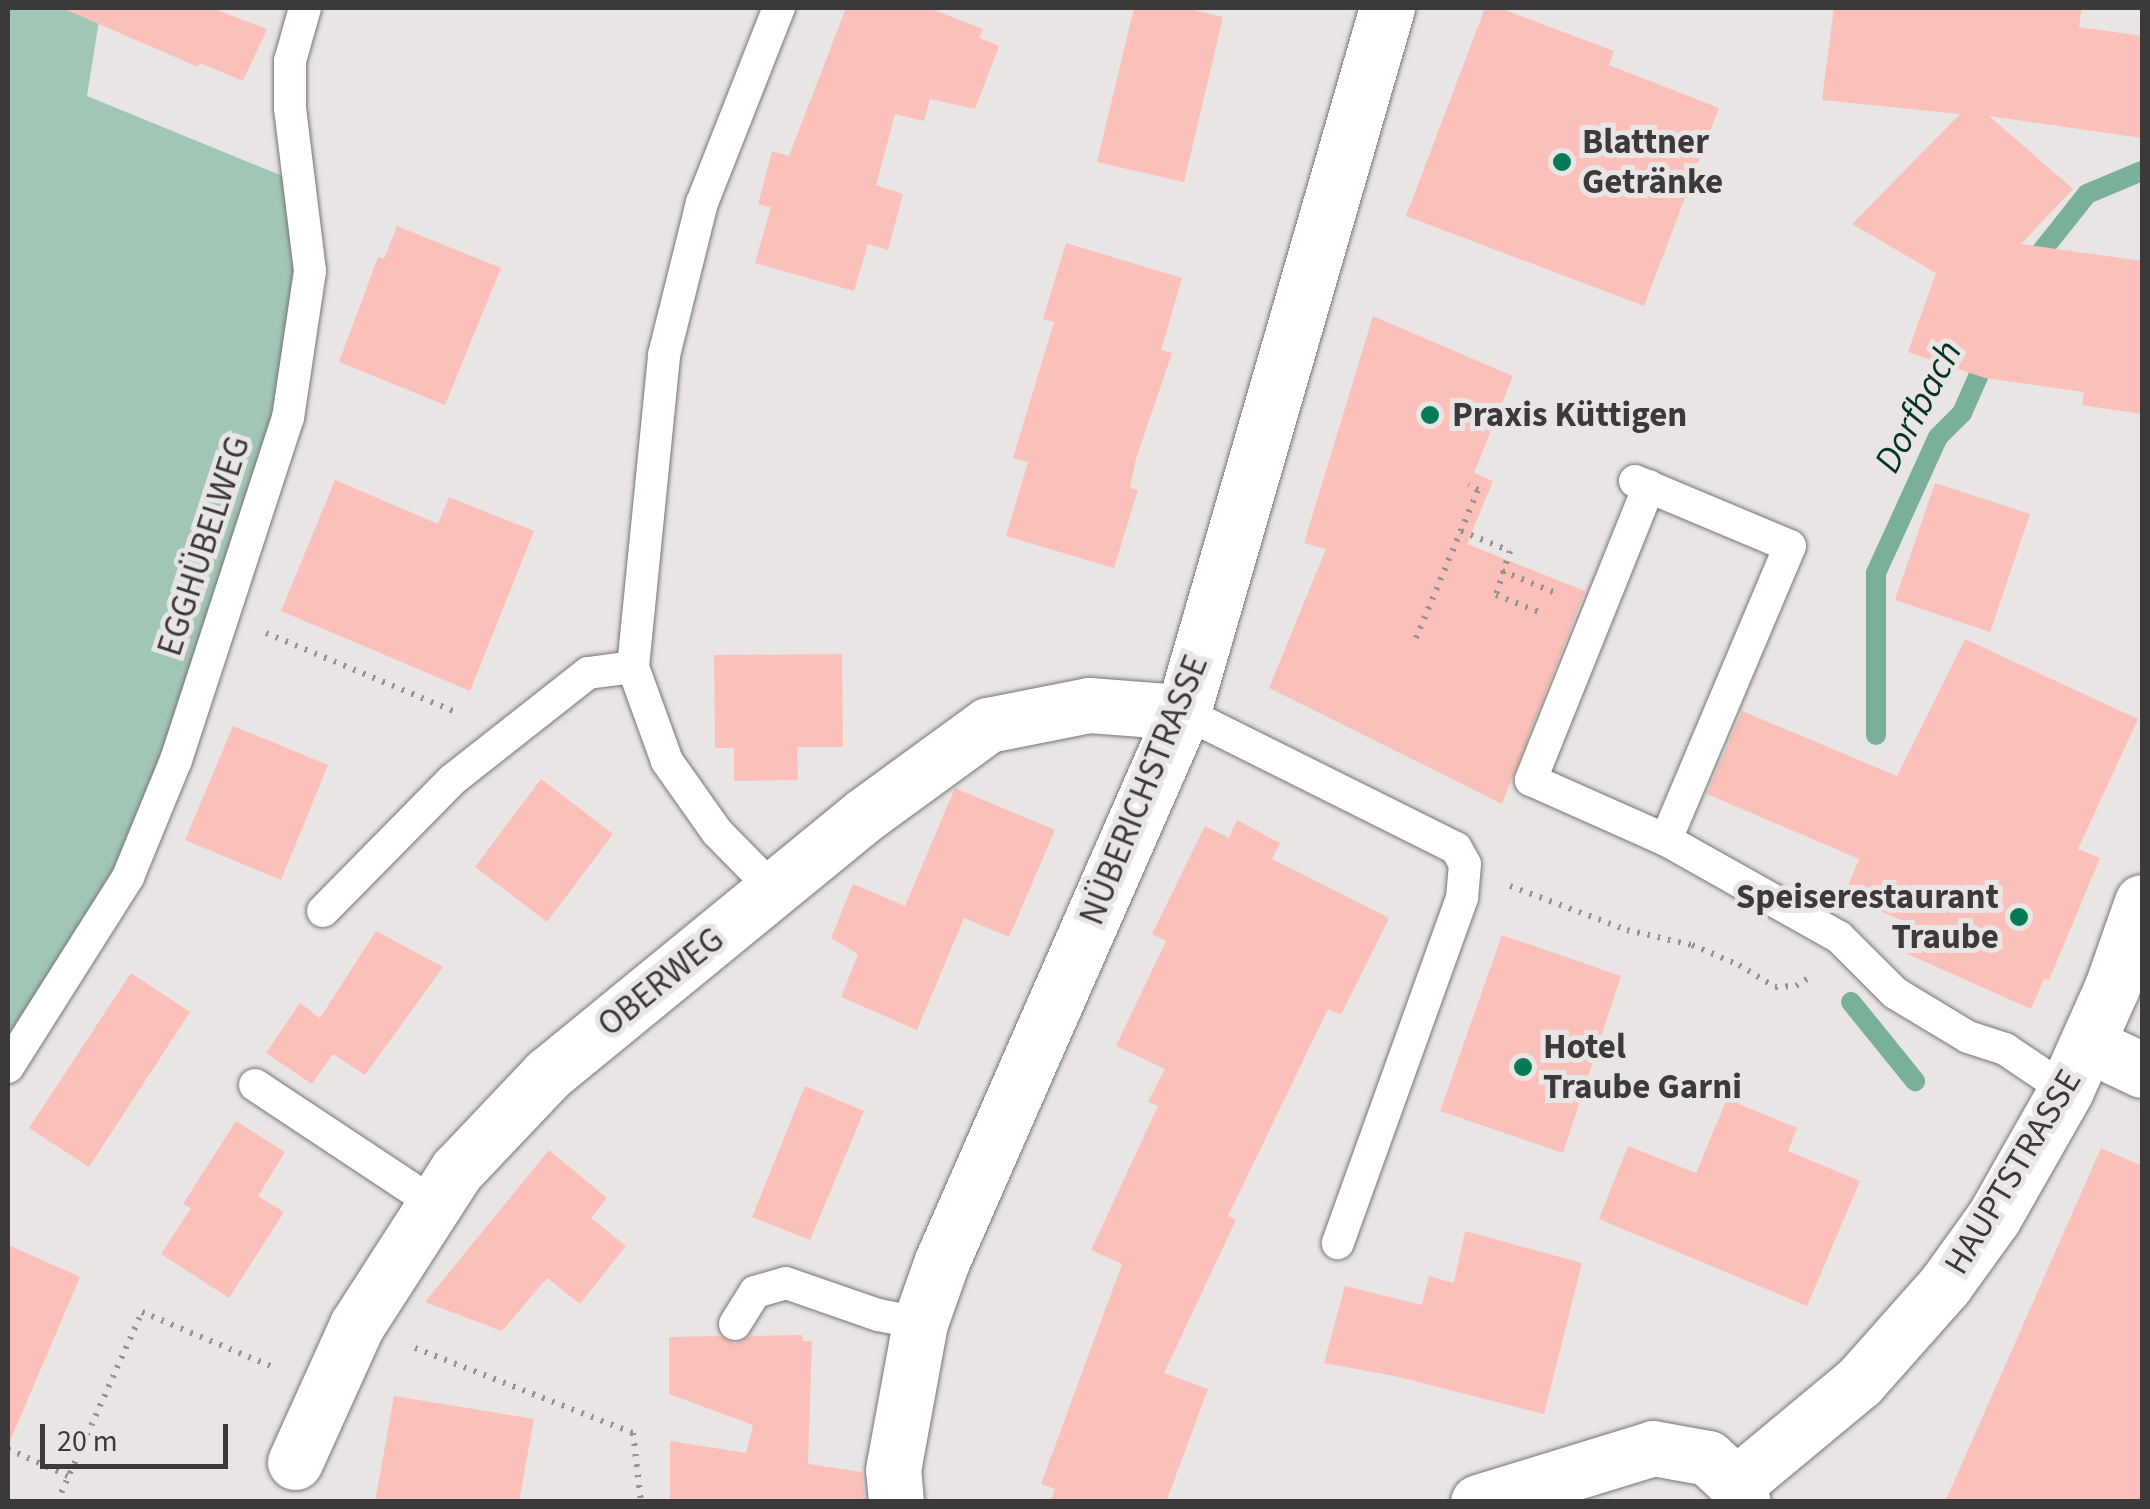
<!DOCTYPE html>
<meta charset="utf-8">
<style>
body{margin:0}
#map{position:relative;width:2150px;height:1509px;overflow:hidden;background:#e9e5e4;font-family:"Source Sans 3",sans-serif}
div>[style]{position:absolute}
.green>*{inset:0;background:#a2c6b5}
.stream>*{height:20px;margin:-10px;padding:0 10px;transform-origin:10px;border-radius:10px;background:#79b097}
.building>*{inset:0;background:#fbc0ba}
.path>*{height:6px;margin-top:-3px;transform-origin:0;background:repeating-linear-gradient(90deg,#959292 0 2.5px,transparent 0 10.5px)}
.roads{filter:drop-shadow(0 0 2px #797575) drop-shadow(0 0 2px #797575)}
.lane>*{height:32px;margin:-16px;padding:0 16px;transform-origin:16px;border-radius:16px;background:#fff}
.street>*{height:55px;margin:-27.5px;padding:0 27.5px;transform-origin:27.5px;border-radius:27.5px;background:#fff}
.secondary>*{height:55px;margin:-27.5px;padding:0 27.5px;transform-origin:27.5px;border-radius:27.5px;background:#fff}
.dots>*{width:28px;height:28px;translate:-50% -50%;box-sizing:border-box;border:5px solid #e9e5e4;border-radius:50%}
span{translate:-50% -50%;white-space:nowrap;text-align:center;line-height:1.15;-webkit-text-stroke:10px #e9e5e4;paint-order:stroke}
.poi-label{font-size:35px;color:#3b3939;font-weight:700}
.left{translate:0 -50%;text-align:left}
.right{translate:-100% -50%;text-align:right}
.street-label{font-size:35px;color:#3b3939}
.water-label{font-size:38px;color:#043524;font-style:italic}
.frame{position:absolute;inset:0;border:10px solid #3b3939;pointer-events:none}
.scale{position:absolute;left:40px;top:1424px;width:188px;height:45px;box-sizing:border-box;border:5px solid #3b3939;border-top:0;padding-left:12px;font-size:30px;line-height:35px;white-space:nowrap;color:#3b3939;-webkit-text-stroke:8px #e9e5e4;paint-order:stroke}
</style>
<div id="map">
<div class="green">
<i style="clip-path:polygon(8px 8px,101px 8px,87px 96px,302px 184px,288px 418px,176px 760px,8px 1067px)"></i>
</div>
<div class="stream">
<i style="left:2029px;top:267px;width:93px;rotate:-51.5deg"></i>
<i style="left:2087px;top:194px;width:60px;rotate:-22.7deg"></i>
<i style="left:1876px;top:735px;width:162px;rotate:-90deg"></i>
<i style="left:1876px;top:573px;width:149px;rotate:-65.5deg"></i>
<i style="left:1938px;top:437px;width:34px;rotate:-45deg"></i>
<i style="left:1962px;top:413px;width:67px;rotate:-66.1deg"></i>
<i style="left:1851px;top:1002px;width:102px;rotate:51deg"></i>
</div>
<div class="building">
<i style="clip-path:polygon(62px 8px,211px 8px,267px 29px,243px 81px,200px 63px,198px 67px)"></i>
<i style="clip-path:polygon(846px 8px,929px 8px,983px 29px,979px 38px,999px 46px,975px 109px,930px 99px,924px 121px,895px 114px,876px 185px,903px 194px,888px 250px,868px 244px,854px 291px,755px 263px,771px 207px,758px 204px,772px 151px,789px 156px)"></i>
<i style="clip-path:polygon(1134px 8px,1184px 8px,1223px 17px,1184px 182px,1097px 162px)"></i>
<i style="clip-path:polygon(1485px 8px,1499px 8px,1614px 51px,1609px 65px,1719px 108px,1644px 306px,1406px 216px)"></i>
<i style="clip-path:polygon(1834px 8px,2082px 8px,2079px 27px,2142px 36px,2142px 138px,1989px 116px,2073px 189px,2021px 244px,2142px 261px,2142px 414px,2082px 405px,2084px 392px,1985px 378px,1908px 352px,1936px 273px,1852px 224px,1960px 114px,1822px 100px)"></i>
<i style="clip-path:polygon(397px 226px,501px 268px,445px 405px,339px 362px,378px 257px,384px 259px)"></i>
<i style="clip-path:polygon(1066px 243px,1182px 278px,1161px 350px,1172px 353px,1136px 459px,1130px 488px,1138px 490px,1114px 568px,1006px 536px,1028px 462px,1013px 458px,1054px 322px,1043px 319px)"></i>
<i style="clip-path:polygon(1373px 316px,1513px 376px,1474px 473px,1493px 481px,1467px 544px,1585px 591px,1502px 804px,1269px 688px,1326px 549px,1304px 543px)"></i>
<i style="clip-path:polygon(335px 480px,438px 524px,449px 497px,534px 531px,470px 691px,281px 611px)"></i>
<i style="clip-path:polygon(1935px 483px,2030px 514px,1990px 632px,1895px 600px)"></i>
<i style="clip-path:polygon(1965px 639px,2138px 719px,2078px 849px,2100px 858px,2049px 980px,2044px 979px,2031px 1009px,1903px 952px,1913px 925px,1844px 896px,1859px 859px,1707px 794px,1742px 711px,1897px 776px)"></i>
<i style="clip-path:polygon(842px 654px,843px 747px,797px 747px,798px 780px,734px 781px,734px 748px,715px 748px,714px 655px)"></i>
<i style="clip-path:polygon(233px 726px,328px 765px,281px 880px,185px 840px)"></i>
<i style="clip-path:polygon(541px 779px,613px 834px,547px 922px,475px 867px)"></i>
<i style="clip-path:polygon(955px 788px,1055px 830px,1009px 937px,964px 918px,917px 1030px,841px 997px,858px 954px,831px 938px,853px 884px,905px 906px)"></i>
<i style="clip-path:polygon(1237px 820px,1280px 843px,1272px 859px,1389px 918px,1341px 1015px,1328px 1009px,1228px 1216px,1236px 1220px,1164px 1373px,1208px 1389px,1166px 1502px,1050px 1502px,1055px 1489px,1041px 1484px,1122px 1264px,1091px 1250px,1158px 1106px,1148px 1102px,1165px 1069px,1116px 1046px,1166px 941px,1152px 934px,1205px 826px,1229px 838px)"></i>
<i style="clip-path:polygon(376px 931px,443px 967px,365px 1075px,333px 1054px,312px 1084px,266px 1053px,300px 1003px,320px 1018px)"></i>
<i style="clip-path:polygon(1502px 935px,1621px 976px,1563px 1153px,1440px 1111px)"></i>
<i style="clip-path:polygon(131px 973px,190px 1012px,89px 1167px,29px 1128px)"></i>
<i style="clip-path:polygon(805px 1086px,864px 1111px,810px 1240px,752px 1217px)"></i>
<i style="clip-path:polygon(1727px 1099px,1797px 1128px,1788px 1151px,1860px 1181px,1807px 1306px,1599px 1219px,1628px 1146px,1696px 1173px)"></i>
<i style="clip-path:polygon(236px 1121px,285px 1152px,258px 1196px,284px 1212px,229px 1298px,161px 1254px,191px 1208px,183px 1204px)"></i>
<i style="clip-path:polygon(2101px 1148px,2142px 1166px,2142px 1502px,1945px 1502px)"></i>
<i style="clip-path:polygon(549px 1150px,607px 1198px,591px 1218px,626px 1246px,580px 1304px,547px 1278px,502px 1331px,425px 1302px)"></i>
<i style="clip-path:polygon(1465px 1231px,1582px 1263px,1544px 1414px,1395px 1376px,1324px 1363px,1345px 1286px,1422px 1305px,1429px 1276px,1454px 1283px)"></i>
<i style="clip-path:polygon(8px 1245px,80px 1277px,8px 1446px)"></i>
<i style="clip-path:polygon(802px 1335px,803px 1341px,812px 1341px,808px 1464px,862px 1472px,865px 1502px,670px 1502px,670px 1441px,746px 1453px,753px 1425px,669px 1394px,669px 1337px,720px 1336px,735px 1344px,751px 1336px)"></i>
<i style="clip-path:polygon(394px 1396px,534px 1419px,519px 1502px,375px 1502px)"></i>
</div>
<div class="path">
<i style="left:1461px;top:531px;width:53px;rotate:22.2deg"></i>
<i style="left:1510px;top:551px;width:46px;rotate:107.7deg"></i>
<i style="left:1496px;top:595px;width:52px;rotate:21.6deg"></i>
<i style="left:1502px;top:571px;width:58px;rotate:22.2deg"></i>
<i style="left:266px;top:633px;width:208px;rotate:22.6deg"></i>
<i style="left:1416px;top:638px;width:160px;rotate:-67.3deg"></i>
<i style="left:1478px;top:490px;width:11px;rotate:-153deg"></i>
<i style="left:1510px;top:886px;width:125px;rotate:20.6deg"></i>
<i style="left:1627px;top:930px;width:67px;rotate:13deg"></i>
<i style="left:1692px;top:945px;width:51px;rotate:23.1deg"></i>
<i style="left:1739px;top:965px;width:42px;rotate:31.4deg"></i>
<i style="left:1775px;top:987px;width:21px;rotate:-3deg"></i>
<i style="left:1796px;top:986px;width:17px;rotate:-33deg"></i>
<i style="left:415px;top:1348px;width:234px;rotate:21.3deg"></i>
<i style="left:633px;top:1433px;width:69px;rotate:83.4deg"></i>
<i style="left:8px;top:1449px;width:66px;rotate:24.2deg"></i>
<i style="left:57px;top:1502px;width:208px;rotate:-65.9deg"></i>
<i style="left:142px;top:1312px;width:144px;rotate:22.8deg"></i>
</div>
<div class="roads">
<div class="lane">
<i style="left:1635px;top:481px;width:168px;rotate:22.8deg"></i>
<i style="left:1790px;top:546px;width:319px;rotate:112.9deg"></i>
<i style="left:1649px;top:486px;width:317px;rotate:111.9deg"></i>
<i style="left:1531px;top:780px;width:148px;rotate:24deg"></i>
<i style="left:1666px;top:840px;width:198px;rotate:29.3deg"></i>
<i style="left:1839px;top:937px;width:79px;rotate:45deg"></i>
<i style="left:1895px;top:993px;width:85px;rotate:31.1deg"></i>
<i style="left:1968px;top:1037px;width:39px;rotate:18deg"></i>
<i style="left:2005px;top:1049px;width:73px;rotate:33.9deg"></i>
<i style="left:1183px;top:712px;width:305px;rotate:26.5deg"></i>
<i style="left:1456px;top:848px;width:18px;rotate:61deg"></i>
<i style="left:1465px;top:864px;width:34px;rotate:95deg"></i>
<i style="left:1462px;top:898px;width:367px;rotate:109.8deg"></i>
<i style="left:774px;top:890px;width:81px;rotate:-134.5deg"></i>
<i style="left:717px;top:832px;width:87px;rotate:-125.2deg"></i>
<i style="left:667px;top:761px;width:100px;rotate:-109.9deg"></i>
<i style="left:633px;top:667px;width:314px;rotate:-84.3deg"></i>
<i style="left:664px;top:355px;width:157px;rotate:-76deg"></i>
<i style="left:702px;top:203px;width:210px;rotate:-68.5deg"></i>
<i style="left:323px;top:911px;width:184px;rotate:-45.4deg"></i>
<i style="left:452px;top:780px;width:173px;rotate:-38.2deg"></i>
<i style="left:588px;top:673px;width:45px;rotate:-7.6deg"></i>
<i style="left:8px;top:1067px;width:225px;rotate:-57.7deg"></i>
<i style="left:128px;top:877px;width:126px;rotate:-67.7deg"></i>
<i style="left:176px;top:760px;width:360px;rotate:-71.9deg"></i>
<i style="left:288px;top:418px;width:149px;rotate:-81.5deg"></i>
<i style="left:310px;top:271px;width:164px;rotate:-97deg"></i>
<i style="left:290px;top:108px;width:47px;rotate:-90deg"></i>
<i style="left:290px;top:61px;width:55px;rotate:-74.2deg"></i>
<i style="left:255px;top:1085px;width:216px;rotate:33.5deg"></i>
<i style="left:735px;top:1324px;width:38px;rotate:-58deg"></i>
<i style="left:755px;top:1292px;width:32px;rotate:-16deg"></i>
<i style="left:786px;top:1283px;width:97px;rotate:19.2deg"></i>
<i style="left:878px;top:1315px;width:43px;rotate:10.8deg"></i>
</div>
<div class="street">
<i style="left:2087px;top:1044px;width:61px;rotate:25.3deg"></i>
<i style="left:295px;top:1462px;width:150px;rotate:-65.7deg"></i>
<i style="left:357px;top:1325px;width:184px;rotate:-57.2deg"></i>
<i style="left:457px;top:1170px;width:132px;rotate:-46.5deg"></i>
<i style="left:548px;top:1074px;width:407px;rotate:-39.3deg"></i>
<i style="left:863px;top:816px;width:155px;rotate:-36.1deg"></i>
<i style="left:988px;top:725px;width:103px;rotate:-11.2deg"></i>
<i style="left:1089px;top:705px;width:94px;rotate:4.3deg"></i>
<i style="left:896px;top:1502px;width:32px;rotate:-95deg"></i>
<i style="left:893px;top:1470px;width:149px;rotate:-79.6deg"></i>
<i style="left:920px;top:1323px;width:66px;rotate:-70.5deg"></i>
<i style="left:942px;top:1261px;width:600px;rotate:-66.3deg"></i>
<i style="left:1183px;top:712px;width:733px;rotate:-73.84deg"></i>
</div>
<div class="secondary">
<i style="left:1736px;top:1484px;width:160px;rotate:-39.7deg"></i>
<i style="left:1859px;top:1382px;width:130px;rotate:-48.4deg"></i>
<i style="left:1945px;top:1285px;width:84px;rotate:-54.2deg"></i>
<i style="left:1994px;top:1217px;width:146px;rotate:-60.4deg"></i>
<i style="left:2066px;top:1090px;width:113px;rotate:-65.9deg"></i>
<i style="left:2112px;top:987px;width:90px;rotate:-70.6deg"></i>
<i style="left:1478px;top:1502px;width:183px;rotate:-17.1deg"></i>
<i style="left:1653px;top:1448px;width:56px;rotate:10.3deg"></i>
<i style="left:1708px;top:1458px;width:38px;rotate:43deg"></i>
<i style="left:1736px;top:1484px;width:19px;rotate:69deg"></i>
</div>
</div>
<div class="dots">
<i style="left:1562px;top:162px;background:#077b58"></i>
<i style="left:1430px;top:415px;background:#077b58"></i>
<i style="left:2019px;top:917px;background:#077b58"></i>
<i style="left:1523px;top:1067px;background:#077b58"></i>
</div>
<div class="poi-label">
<span class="left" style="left:1582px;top:162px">Blattner<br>Getränke</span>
<span class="left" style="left:1452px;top:415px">Praxis Küttigen</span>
<span class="right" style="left:1999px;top:917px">Speiserestaurant<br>Traube</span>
<span class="left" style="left:1543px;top:1067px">Hotel<br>Traube Garni</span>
</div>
<div class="street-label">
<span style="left:204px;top:546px;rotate:-72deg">EGGHÜBELWEG</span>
<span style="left:1144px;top:790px;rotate:-68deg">NÜBERICHSTRASSE</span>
<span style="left:661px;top:982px;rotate:-39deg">OBERWEG</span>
<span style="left:2013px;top:1172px;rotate:-59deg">HAUPTSTRASSE</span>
</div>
<div class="water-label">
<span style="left:1919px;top:407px;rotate:-62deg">Dorfbach</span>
</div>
<div class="frame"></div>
<div class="scale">20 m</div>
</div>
